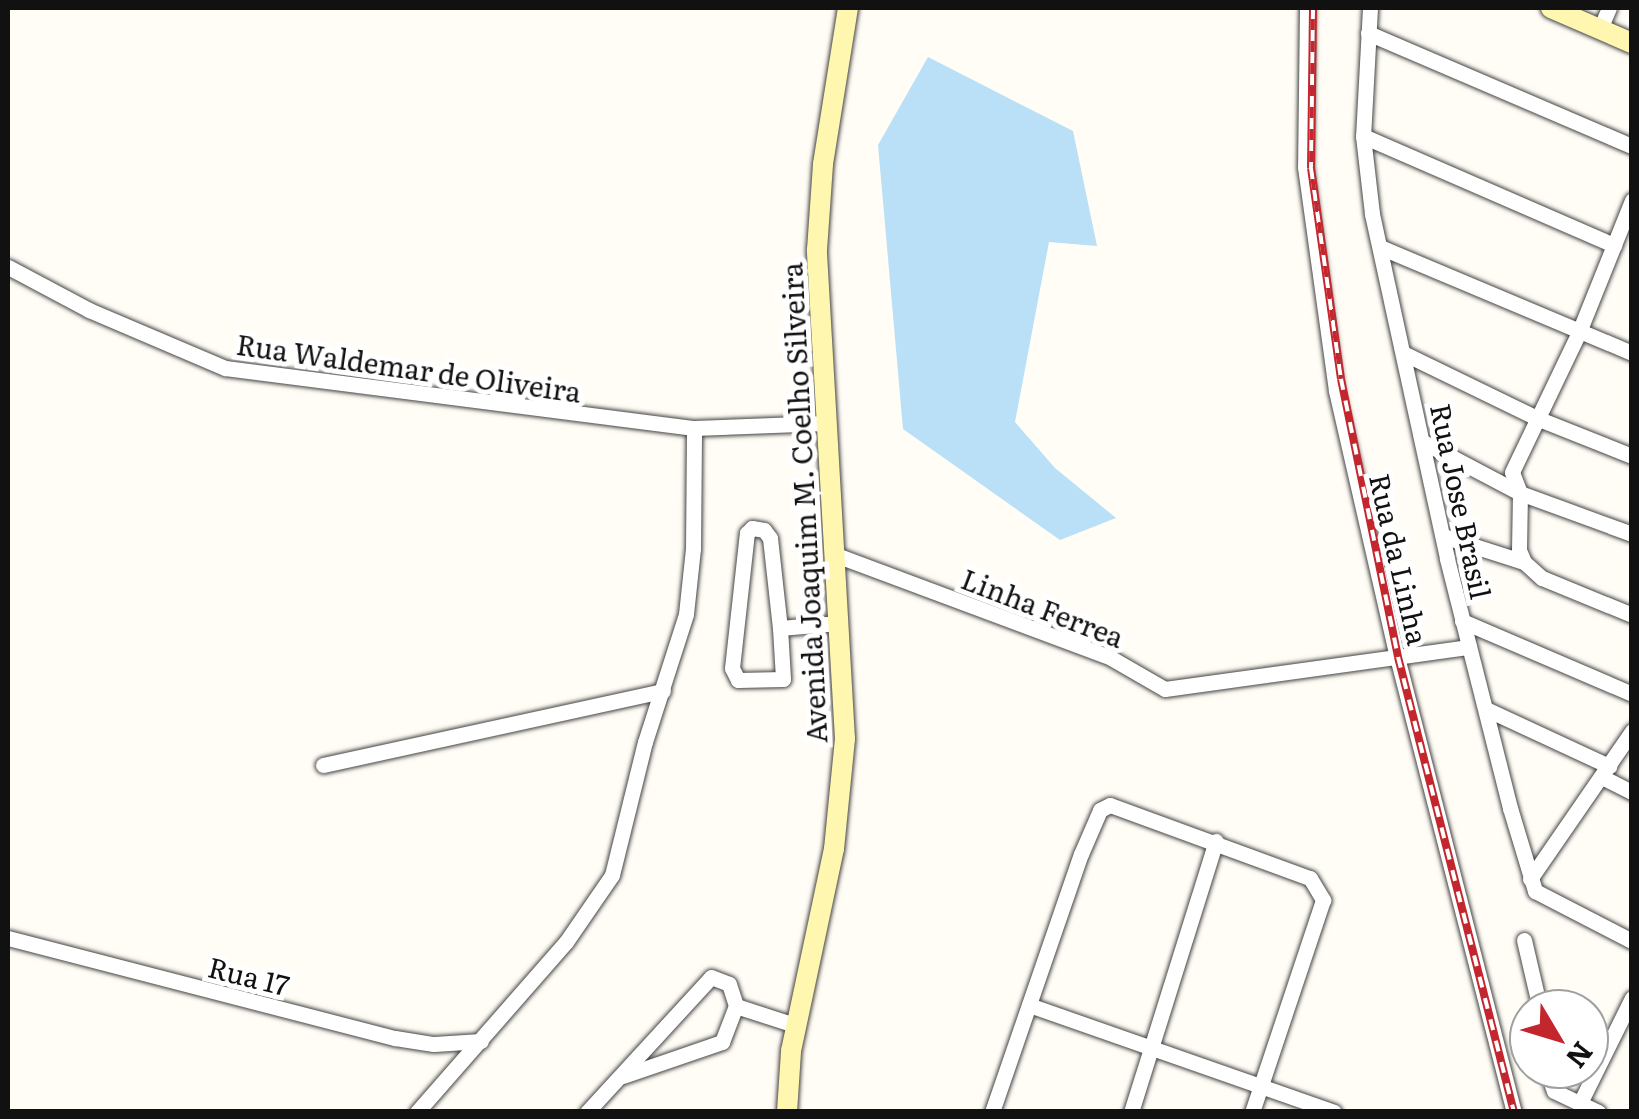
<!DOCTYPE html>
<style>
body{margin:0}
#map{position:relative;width:1639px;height:1119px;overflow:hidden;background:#fffdf5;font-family:Literata,serif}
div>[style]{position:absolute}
.water>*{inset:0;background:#b9e0f7}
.roads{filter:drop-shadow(0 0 2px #444) drop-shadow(0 0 2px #444)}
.street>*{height:15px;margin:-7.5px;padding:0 7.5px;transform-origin:7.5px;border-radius:7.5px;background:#fff}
.secondary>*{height:20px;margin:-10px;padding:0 10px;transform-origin:10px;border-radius:10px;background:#fff6b0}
.rail>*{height:8px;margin-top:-4px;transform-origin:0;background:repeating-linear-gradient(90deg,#fff 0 11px,#c4262e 0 22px);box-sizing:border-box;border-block:2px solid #c4262e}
span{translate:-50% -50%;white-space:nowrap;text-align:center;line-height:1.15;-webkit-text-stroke:10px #fff;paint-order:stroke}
.street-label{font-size:28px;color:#111}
.frame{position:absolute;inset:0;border:10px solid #111;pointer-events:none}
.north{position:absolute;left:1509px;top:989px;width:100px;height:100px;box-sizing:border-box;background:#fff;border:2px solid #a0a0a0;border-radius:50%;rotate:128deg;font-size:28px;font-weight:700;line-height:40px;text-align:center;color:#111}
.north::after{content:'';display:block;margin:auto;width:35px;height:45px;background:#c4262e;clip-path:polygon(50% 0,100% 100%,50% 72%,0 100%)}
</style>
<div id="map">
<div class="water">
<i style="clip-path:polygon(928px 57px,1073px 131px,1097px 246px,1049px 242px,1015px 422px,1055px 468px,1116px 518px,1060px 540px,903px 429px,878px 145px)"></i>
</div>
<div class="roads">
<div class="street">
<i style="left:1307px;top:8px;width:159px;rotate:90.7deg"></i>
<i style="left:1305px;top:167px;width:226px;rotate:82.1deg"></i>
<i style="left:1336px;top:391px;width:273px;rotate:77.1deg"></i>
<i style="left:1397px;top:657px;width:470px;rotate:75.6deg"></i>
<i style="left:1370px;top:8px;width:128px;rotate:93.1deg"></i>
<i style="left:1363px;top:136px;width:79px;rotate:83.4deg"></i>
<i style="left:1372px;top:214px;width:353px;rotate:77.7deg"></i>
<i style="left:1447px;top:559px;width:257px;rotate:75.8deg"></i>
<i style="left:1510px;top:808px;width:87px;rotate:73.2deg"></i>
<i style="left:1535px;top:891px;width:109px;rotate:27.3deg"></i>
<i style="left:1600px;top:29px;width:23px;rotate:-67deg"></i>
<i style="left:1368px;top:33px;width:287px;rotate:23.2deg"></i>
<i style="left:1363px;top:136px;width:274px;rotate:23.5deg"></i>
<i style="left:1380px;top:247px;width:273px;rotate:22.8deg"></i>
<i style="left:8px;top:267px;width:92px;rotate:28deg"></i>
<i style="left:89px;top:310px;width:148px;rotate:23.1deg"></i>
<i style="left:225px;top:368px;width:473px;rotate:7.3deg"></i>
<i style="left:694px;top:428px;width:132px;rotate:-2.2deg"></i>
<i style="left:1403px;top:353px;width:151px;rotate:25.9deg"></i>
<i style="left:1539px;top:419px;width:100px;rotate:21.7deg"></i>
<i style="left:1425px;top:443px;width:107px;rotate:27.8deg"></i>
<i style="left:1520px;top:493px;width:119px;rotate:20.1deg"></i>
<i style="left:1443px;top:536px;width:85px;rotate:17.8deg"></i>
<i style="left:1524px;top:562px;width:24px;rotate:42deg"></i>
<i style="left:1542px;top:578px;width:97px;rotate:22.3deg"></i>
<i style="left:836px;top:555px;width:294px;rotate:20.5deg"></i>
<i style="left:1111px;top:658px;width:62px;rotate:29.9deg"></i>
<i style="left:1165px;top:689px;width:307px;rotate:-7.9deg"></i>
<i style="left:1524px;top:562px;width:13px;rotate:-113deg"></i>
<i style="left:1519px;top:550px;width:57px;rotate:-89deg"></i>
<i style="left:1520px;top:493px;width:22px;rotate:-111deg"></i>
<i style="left:1512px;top:472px;width:155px;rotate:-64.4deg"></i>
<i style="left:1579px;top:332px;width:142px;rotate:-68.1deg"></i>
<i style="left:1462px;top:621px;width:185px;rotate:23.2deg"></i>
<i style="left:780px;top:628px;width:51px;rotate:86.6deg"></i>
<i style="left:783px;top:679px;width:45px;rotate:178.7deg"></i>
<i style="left:738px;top:680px;width:13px;rotate:-117deg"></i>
<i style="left:732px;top:668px;width:136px;rotate:-83.7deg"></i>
<i style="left:747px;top:533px;width:7px;rotate:-45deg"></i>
<i style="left:752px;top:528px;width:12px;rotate:9deg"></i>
<i style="left:764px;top:530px;width:10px;rotate:53deg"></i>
<i style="left:770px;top:538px;width:91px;rotate:83.7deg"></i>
<i style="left:780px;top:628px;width:59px;rotate:-4.8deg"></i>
<i style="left:1486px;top:709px;width:136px;rotate:24.9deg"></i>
<i style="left:323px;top:765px;width:348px;rotate:-12.3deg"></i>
<i style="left:1602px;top:777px;width:34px;rotate:27deg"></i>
<i style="left:1530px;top:879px;width:180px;rotate:-55.4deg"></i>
<i style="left:8px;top:938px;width:400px;rotate:14.5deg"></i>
<i style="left:395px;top:1038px;width:39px;rotate:9deg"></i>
<i style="left:434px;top:1044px;width:47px;rotate:-3.7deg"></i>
<i style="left:1524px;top:940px;width:71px;rotate:76.9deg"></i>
<i style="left:1029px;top:1005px;width:323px;rotate:19.3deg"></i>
<i style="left:1546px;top:1069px;width:23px;rotate:70deg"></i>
<i style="left:1554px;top:1091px;width:49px;rotate:25.5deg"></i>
<i style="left:623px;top:1076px;width:105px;rotate:-19deg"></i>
<i style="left:722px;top:1042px;width:39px;rotate:-69deg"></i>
<i style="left:1580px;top:1103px;width:117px;rotate:-63.7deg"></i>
<i style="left:417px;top:1112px;width:226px;rotate:-48.8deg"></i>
<i style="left:566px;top:942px;width:81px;rotate:-55.5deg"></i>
<i style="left:612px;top:875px;width:137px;rotate:-76.1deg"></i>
<i style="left:645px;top:742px;width:134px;rotate:-72.2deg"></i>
<i style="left:686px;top:614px;width:65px;rotate:-83.9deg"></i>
<i style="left:693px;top:549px;width:121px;rotate:-89.5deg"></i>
<i style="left:587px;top:1112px;width:183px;rotate:-47.4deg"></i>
<i style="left:711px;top:977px;width:19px;rotate:21deg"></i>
<i style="left:729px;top:984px;width:23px;rotate:72deg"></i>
<i style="left:736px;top:1006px;width:62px;rotate:17.9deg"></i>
<i style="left:992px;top:1112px;width:273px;rotate:-71deg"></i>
<i style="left:1081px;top:854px;width:48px;rotate:-66.6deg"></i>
<i style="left:1100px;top:810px;width:11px;rotate:-27deg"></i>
<i style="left:1110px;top:805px;width:213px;rotate:20.1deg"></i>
<i style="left:1310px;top:878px;width:26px;rotate:59deg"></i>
<i style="left:1323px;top:900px;width:224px;rotate:108.5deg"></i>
<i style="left:1131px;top:1112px;width:284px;rotate:-72.6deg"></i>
</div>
<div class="secondary">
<i style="left:1551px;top:8px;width:88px;rotate:23.4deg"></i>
<i style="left:787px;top:1112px;width:61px;rotate:-86.2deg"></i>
<i style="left:791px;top:1051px;width:207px;rotate:-78deg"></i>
<i style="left:834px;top:849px;width:111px;rotate:-84.3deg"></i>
<i style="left:845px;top:739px;width:490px;rotate:-93.3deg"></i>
<i style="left:817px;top:250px;width:86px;rotate:-86deg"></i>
<i style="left:823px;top:164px;width:158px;rotate:-80.9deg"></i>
</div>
</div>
<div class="rail">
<i style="left:1313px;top:8px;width:160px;rotate:90.7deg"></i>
<i style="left:1311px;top:168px;width:213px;rotate:81.9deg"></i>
<i style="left:1341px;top:379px;width:284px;rotate:78.4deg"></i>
<i style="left:1398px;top:657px;width:470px;rotate:75.7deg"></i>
</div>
<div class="street-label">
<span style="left:409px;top:367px;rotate:8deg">Rua Waldemar de Oliveira</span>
<span style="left:1462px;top:501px;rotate:78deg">Rua Jose Brasil</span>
<span style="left:803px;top:503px;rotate:-93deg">Avenida Joaquim M. Coelho Silveira</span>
<span style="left:1400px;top:559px;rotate:77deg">Rua da Linha</span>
<span style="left:1043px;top:607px;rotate:21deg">Linha Ferrea</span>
<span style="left:249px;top:975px;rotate:14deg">Rua 17</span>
</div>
<div class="frame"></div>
<div class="north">N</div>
</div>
